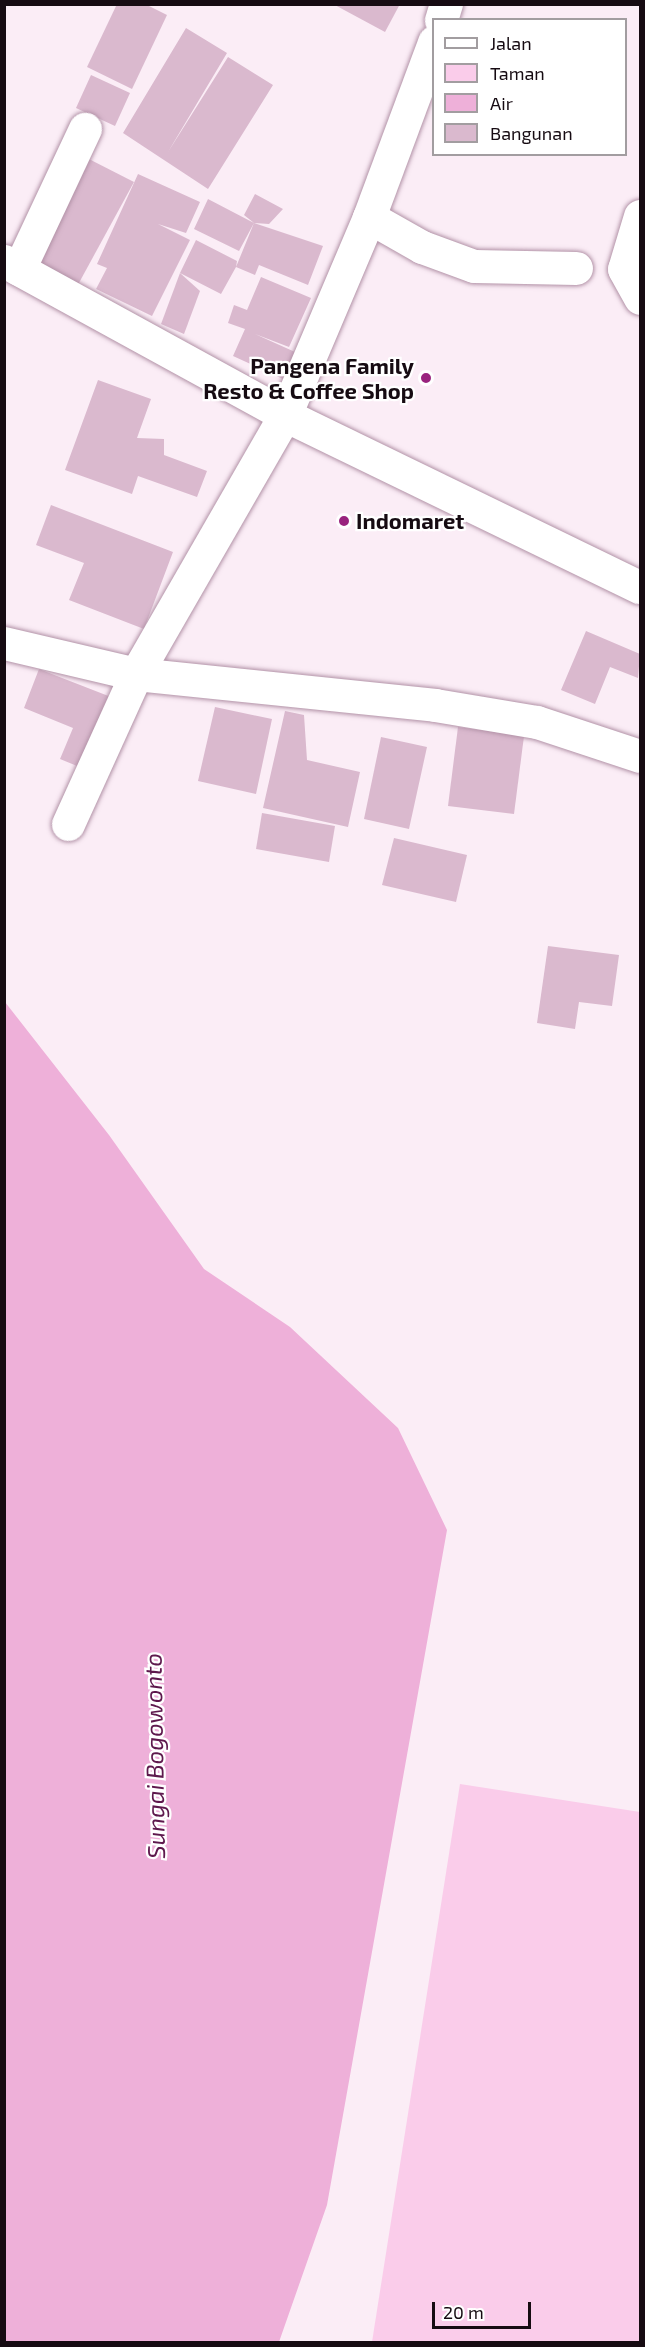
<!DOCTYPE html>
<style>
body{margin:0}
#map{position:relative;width:645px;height:2347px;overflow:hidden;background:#fbedf6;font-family:"Exo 2",sans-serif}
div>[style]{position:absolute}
.green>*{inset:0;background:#faccea}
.water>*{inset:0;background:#eeb0d9}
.building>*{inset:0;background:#dab9ce}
.roads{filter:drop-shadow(0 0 2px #b292a7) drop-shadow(0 0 2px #b292a7)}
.minor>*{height:33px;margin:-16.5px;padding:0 16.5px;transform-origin:16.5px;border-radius:16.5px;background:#fff}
.major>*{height:33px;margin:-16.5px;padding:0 16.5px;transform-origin:16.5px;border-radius:16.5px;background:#fff}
.dots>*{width:16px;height:16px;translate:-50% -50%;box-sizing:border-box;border:3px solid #fff;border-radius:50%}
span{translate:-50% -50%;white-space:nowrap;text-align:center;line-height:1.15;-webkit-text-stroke:4.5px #fff;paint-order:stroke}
.poi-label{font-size:22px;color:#160b12;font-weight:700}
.right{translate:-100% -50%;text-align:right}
.left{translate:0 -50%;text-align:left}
.water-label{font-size:24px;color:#5e184d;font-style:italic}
.frame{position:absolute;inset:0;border:6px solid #160b12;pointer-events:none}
.legend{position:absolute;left:432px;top:18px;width:195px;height:138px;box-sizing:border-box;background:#fff;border:2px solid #a29da0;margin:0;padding:8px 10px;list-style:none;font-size:18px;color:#160b12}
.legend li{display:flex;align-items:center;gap:12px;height:30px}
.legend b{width:30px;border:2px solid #a29da0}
.scale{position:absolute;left:432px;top:2302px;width:99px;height:27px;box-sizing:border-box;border:3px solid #160b12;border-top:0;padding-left:8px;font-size:18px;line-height:21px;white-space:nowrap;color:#160b12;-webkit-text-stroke:4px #fff;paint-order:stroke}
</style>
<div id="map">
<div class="green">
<i style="clip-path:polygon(460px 1784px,640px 1812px,640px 2342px,372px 2342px)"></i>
</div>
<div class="water">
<i style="clip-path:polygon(5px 1002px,109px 1135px,204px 1269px,290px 1327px,398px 1428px,447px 1530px,327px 2205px,279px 2342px,5px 2342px)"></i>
</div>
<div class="building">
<i style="clip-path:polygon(117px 4px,145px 4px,167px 15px,132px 89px,87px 67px)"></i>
<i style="clip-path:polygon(333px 4px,400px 4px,385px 32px)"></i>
<i style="clip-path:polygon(186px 28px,227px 53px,168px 152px,228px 57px,273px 85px,208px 189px,123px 133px)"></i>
<i style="clip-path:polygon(91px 75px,130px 93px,115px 126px,76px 108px)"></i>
<i style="clip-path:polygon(83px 156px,134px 182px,74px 292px,26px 266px)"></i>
<i style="clip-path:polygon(138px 174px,200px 202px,186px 233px,158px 224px,190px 240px,152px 316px,96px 289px,107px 268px,97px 264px)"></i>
<i style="clip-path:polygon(255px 194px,283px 209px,269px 224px,254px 223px,323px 246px,308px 285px,259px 265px,255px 275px,236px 267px,221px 294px,180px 273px,196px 240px,237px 261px,236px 267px,254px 223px,239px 251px,194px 229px,208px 199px,254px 223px,244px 215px)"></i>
<i style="clip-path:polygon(180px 273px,200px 291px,184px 334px,161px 324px)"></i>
<i style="clip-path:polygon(261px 277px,311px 298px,289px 347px,255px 334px,295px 352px,283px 379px,233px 356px,245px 329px,228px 323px,234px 305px,247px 310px)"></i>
<i style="clip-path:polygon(98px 380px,151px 399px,137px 438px,164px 439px,164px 455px,207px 471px,197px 497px,138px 476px,132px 494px,65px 470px)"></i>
<i style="clip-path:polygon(51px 505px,173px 552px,144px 629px,69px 600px,84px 563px,36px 545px)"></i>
<i style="clip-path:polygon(586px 631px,640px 654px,638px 678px,610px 667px,595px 704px,561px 690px)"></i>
<i style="clip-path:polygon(39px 669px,111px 697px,82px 768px,60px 759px,73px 728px,24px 708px)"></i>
<i style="clip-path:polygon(215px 707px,272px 719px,256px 794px,198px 781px)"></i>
<i style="clip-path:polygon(285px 711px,304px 715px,307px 760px,360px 772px,348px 827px,263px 808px)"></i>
<i style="clip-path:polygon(458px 727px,524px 736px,514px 814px,448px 806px)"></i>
<i style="clip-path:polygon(381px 737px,427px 747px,409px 829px,364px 819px)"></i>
<i style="clip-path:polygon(262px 813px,335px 826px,329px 862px,256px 849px)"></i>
<i style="clip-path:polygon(394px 838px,467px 855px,456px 902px,382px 885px)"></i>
<i style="clip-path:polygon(548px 946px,619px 955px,612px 1006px,579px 1002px,575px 1029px,537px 1023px)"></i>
</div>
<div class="roads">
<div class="minor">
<i style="left:441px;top:20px;width:17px;rotate:-73deg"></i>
<i style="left:640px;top:216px;width:55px;rotate:106.8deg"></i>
<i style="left:624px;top:269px;width:33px;rotate:61deg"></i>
<i style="left:369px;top:217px;width:61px;rotate:29.5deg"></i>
<i style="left:422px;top:247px;width:55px;rotate:20.1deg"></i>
<i style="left:474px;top:266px;width:102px;rotate:1.1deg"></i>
<i style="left:19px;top:269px;width:155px;rotate:-64.8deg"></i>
<i style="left:4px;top:643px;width:136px;rotate:13.2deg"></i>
<i style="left:136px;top:674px;width:301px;rotate:5.9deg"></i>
<i style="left:435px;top:705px;width:103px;rotate:9.5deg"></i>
<i style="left:537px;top:722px;width:108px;rotate:18.3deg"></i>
<i style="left:68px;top:824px;width:165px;rotate:-65.6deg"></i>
<i style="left:136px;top:674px;width:299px;rotate:-60.1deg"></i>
<i style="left:285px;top:415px;width:215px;rotate:-67deg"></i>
<i style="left:369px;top:217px;width:187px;rotate:-69.6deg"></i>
</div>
<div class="major">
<i style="left:4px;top:261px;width:320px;rotate:28.7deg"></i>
<i style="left:285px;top:415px;width:394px;rotate:25.9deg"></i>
</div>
</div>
<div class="dots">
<i style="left:426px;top:378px;background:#99237e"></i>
<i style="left:344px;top:521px;background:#99237e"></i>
</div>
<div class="poi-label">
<span class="right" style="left:414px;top:378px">Pangena Family<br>Resto &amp; Coffee Shop</span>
<span class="left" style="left:356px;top:521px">Indomaret</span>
</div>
<div class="water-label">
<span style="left:154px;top:1756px;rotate:-91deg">Sungai Bogowonto</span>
</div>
<div class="frame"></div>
<ul class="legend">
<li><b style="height:8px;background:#fff"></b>Jalan</li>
<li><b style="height:16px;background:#faccea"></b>Taman</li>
<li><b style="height:16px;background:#eeb0d9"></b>Air</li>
<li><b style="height:16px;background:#dab9ce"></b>Bangunan</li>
</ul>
<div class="scale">20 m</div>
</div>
